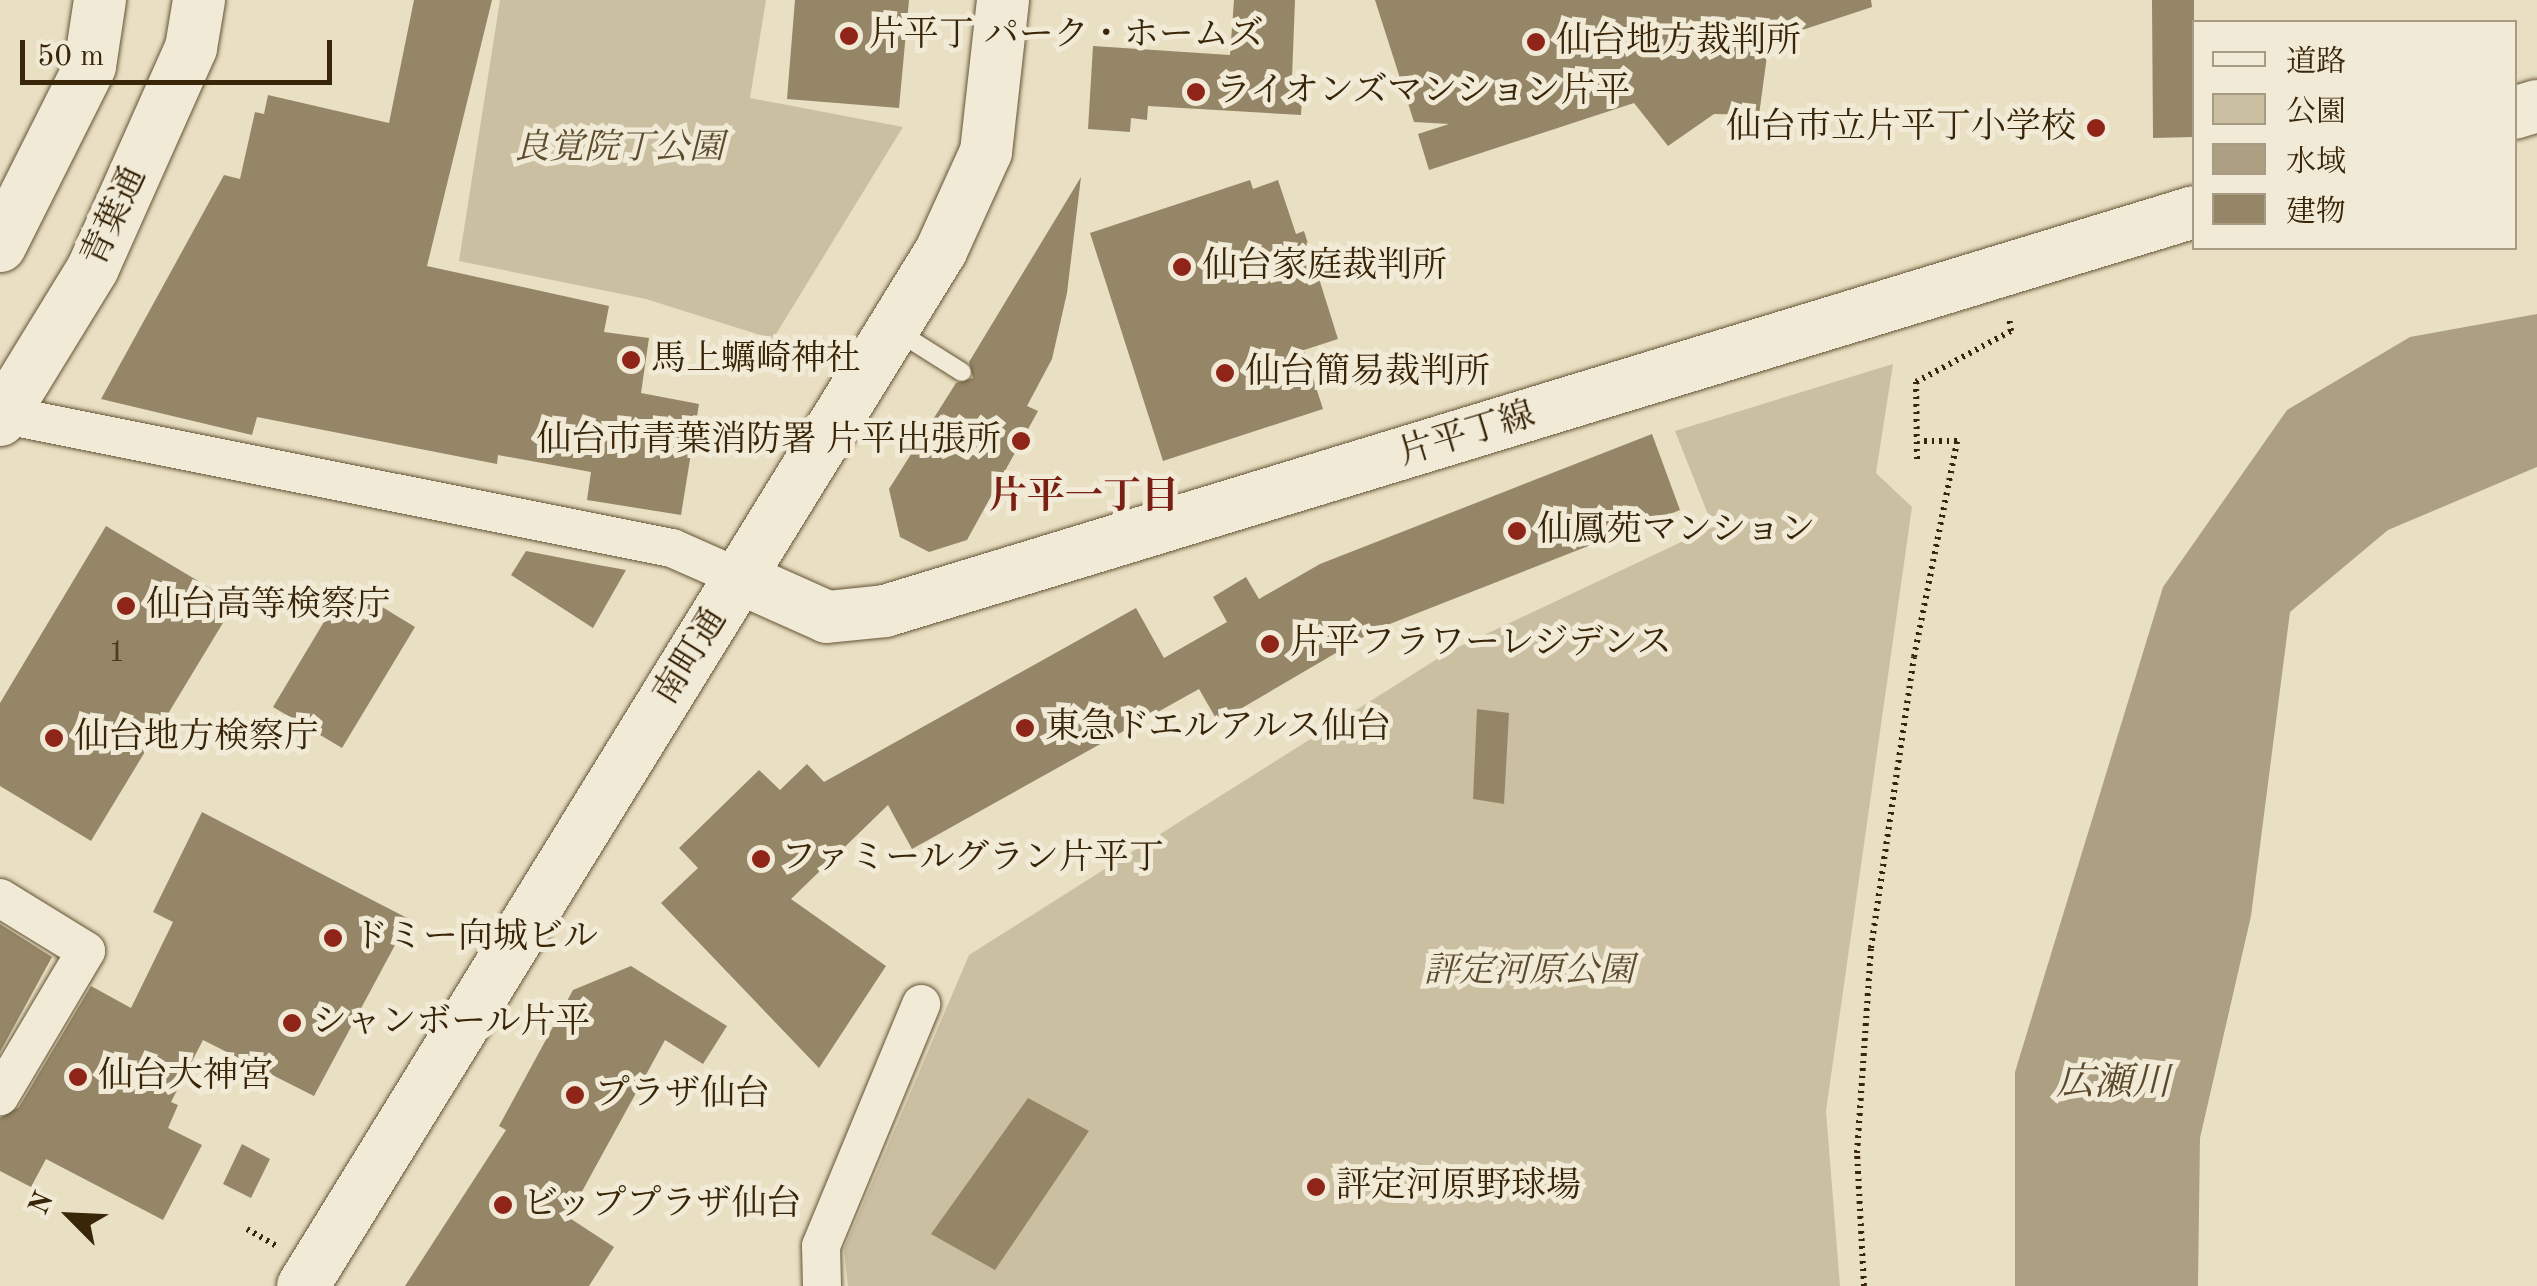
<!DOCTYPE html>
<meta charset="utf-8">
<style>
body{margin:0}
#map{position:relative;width:2537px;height:1286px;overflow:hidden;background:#e9dfc2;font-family:"Old Standard TT","Noto Serif JP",serif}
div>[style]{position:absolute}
.green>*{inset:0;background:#cbbfa2}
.water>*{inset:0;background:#ada082}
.building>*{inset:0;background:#958668}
.path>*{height:6px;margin-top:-3px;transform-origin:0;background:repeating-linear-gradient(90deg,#392507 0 2.5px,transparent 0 7.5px)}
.roads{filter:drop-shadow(0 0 2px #655436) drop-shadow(0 0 2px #655436)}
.lane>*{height:18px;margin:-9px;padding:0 9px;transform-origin:9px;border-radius:9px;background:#f1ead7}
.street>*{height:38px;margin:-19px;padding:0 19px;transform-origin:19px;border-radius:19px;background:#f1ead7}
.secondary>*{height:52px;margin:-26px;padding:0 26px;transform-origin:26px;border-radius:26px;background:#f1ead7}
.dots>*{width:28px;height:28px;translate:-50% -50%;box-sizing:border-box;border:5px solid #f1ead7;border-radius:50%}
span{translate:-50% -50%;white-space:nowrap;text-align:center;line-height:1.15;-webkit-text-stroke:10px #f1ead7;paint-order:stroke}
.number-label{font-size:30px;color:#503d1f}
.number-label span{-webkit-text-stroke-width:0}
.poi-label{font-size:35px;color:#392507}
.left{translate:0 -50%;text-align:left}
.right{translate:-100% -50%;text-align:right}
.park-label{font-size:35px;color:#5e4c2e;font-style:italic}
.street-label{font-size:35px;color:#392507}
.neighbourhood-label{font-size:38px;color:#7a1f14;font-weight:700}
.water-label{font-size:38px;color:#5c4a2c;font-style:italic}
.legend{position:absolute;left:2192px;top:20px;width:325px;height:230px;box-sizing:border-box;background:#f1ead7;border:2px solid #a79b84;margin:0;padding:12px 18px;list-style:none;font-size:30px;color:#392507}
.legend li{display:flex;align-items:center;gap:20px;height:50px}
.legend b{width:50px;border:2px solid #a79b84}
.north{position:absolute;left:20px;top:1166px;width:100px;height:100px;-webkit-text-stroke:8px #f1ead7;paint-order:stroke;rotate:294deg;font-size:28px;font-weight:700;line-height:40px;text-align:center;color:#392507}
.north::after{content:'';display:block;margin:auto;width:35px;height:45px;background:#392507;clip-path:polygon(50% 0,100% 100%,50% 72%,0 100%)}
.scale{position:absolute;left:20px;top:40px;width:312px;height:45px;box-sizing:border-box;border:5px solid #392507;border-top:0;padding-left:12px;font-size:30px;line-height:35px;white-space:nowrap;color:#392507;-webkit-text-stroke:8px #f1ead7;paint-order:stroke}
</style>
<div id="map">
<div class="green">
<i style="clip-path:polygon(500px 0,766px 0,750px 98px,903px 127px,773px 339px,646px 299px,459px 261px)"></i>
<i style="clip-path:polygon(1893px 364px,1876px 473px,1912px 507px,1826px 1111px,1840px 1286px,848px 1286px,844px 1249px,969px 955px,1448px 652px,1713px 527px,1675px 431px)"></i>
</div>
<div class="water">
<i style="clip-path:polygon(2537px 314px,2537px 467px,2388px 530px,2290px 612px,2251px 916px,2200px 1138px,2198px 1286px,2015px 1286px,2015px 1072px,2163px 587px,2287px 410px,2410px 337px)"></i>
</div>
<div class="building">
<i style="clip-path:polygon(414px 0,492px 0,427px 266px,609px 306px,604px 332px,649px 338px,641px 393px,699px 404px,681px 515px,587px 500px,591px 472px,498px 455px,497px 464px,257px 417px,252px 435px,101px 399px,224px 175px,240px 179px,255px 112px,264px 114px,268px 95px,389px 123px)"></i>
<i style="clip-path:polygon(795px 0,909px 0,899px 108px,787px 99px)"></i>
<i style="clip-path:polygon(1234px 0,1295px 0,1292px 78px,1303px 79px,1301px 115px,1148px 106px,1147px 120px,1131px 118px,1130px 132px,1088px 129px,1093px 46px,1230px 55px)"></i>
<i style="clip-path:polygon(1375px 0,1871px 0,1872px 7px,1769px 41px,1759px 115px,1714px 114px,1668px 146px,1634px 103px,1429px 170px,1418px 134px,1449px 124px,1414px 122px)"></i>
<i style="clip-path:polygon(2152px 0,2194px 0,2194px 137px,2153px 138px)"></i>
<i style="clip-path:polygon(1081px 177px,1067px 293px,1052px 359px,1027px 406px,1038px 411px,967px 540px,929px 552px,900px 537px,889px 489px,956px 383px,973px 378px,969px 362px)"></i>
<i style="clip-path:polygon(1250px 180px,1253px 189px,1278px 180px,1296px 234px,1304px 231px,1338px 339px,1304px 350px,1323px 409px,1163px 461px,1090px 233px)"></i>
<i style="clip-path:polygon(1652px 434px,1680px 510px,1377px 629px,1218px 722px,1199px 689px,912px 849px,888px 805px,791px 899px,886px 966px,819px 1068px,661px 903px,698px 868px,679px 848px,759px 770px,780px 790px,807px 764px,824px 782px,1136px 608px,1164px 658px,1227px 622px,1213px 597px,1246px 577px,1259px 599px,1320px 564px)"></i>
<i style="clip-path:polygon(106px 526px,235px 603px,91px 841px,0 786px,0 703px)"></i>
<i style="clip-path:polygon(526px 551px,593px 564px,626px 570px,593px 628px,511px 575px)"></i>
<i style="clip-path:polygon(346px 585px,415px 627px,342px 748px,273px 707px)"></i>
<i style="clip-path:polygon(1477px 709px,1509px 713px,1504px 804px,1473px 799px)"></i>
<i style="clip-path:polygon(202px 812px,409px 919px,314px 1096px,203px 1040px,171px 1102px,178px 1105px,168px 1128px,202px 1145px,163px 1220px,46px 1159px,31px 1187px,0 1171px,0 1118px,19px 1107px,91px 986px,131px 1008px,173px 922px,153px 912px)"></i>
<i style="clip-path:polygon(0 924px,52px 957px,0 1052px)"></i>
<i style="clip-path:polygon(631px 966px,727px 1026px,703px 1064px,665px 1040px,568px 1217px,614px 1247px,589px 1286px,405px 1286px,506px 1130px,499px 1126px,573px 990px)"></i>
<i style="clip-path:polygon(1028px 1098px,1089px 1131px,995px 1270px,931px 1234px)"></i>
<i style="clip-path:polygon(242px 1144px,270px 1159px,251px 1198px,223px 1184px)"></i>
</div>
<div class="path">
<i style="left:1917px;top:459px;width:77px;rotate:-90.7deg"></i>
<i style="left:1916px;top:382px;width:108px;rotate:-28.2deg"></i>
<i style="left:2011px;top:331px;width:14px;rotate:-98deg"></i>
<i style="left:247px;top:1229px;width:34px;rotate:30deg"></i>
<i style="left:1864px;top:1286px;width:133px;rotate:-93deg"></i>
<i style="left:1857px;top:1153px;width:205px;rotate:-86.1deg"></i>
<i style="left:1871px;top:948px;width:294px;rotate:-81.6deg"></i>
<i style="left:1914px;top:657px;width:220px;rotate:-78.7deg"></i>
<i style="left:1957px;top:441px;width:38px;rotate:180deg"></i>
</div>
<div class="roads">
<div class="lane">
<i style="left:895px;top:330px;width:79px;rotate:32.1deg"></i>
</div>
<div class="street">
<i style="left:0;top:414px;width:685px;rotate:11.28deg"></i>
<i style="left:672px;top:548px;width:74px;rotate:23.8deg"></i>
<i style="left:0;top:898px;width:101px;rotate:31.6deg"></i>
<i style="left:86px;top:951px;width:169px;rotate:120.7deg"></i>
<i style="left:822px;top:1286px;width:40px;rotate:-91.4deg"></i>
<i style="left:821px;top:1246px;width:262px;rotate:-67.5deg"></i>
</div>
<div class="secondary">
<i style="left:2514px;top:113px;width:24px;rotate:-17deg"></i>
<i style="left:0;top:246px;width:201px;rotate:-63.4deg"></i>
<i style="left:90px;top:66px;width:67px;rotate:-81.4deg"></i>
<i style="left:0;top:420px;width:178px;rotate:-58.5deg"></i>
<i style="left:93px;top:268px;width:241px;rotate:-66deg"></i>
<i style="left:191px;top:48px;width:49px;rotate:-80.5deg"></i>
<i style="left:740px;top:578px;width:95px;rotate:24.1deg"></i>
<i style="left:827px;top:617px;width:58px;rotate:-5.9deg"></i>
<i style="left:885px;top:611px;width:1368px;rotate:-16.95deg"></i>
<i style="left:303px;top:1286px;width:1216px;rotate:-58.35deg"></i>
<i style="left:941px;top:251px;width:109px;rotate:-65.6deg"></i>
<i style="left:986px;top:152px;width:153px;rotate:-83.6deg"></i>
</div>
</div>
<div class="dots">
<i style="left:849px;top:36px;background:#8f2418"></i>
<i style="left:1536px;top:42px;background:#8f2418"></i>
<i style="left:1196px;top:92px;background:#8f2418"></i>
<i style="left:2096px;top:128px;background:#8f2418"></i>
<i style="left:1182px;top:267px;background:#8f2418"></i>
<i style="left:631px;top:360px;background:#8f2418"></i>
<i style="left:1225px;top:373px;background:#8f2418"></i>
<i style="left:1021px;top:441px;background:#8f2418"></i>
<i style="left:1517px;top:531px;background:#8f2418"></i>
<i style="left:126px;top:606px;background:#8f2418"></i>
<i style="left:1270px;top:644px;background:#8f2418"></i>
<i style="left:1025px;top:728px;background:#8f2418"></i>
<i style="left:54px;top:738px;background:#8f2418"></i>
<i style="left:761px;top:859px;background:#8f2418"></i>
<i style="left:333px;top:938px;background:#8f2418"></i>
<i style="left:292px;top:1023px;background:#8f2418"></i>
<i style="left:78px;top:1077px;background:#8f2418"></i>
<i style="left:575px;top:1095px;background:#8f2418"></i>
<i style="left:1316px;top:1187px;background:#8f2418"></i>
<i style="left:503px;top:1205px;background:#8f2418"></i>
</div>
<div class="number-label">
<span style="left:117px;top:653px">1</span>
</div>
<div class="poi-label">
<span class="left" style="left:869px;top:36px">片平丁 パーク・ホームズ</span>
<span class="left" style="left:1556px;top:42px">仙台地方裁判所</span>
<span class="left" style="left:1216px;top:92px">ライオンズマンション片平</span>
<span class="right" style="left:2076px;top:128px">仙台市立片平丁小学校</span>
<span class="left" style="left:1202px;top:267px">仙台家庭裁判所</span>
<span class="left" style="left:651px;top:360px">馬上蠣崎神社</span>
<span class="left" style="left:1245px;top:373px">仙台簡易裁判所</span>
<span class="right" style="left:1001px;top:441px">仙台市青葉消防署 片平出張所</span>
<span class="left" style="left:1537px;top:531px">仙鳳苑マンション</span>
<span class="left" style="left:146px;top:606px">仙台高等検察庁</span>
<span class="left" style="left:1290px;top:644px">片平フラワーレジデンス</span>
<span class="left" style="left:1045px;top:728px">東急ドエルアルス仙台</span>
<span class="left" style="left:74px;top:738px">仙台地方検察庁</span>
<span class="left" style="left:781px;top:859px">ファミールグラン片平丁</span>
<span class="left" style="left:353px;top:938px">ドミー向城ビル</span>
<span class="left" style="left:312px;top:1023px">シャンボール片平</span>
<span class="left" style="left:98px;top:1077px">仙台大神宮</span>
<span class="left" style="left:595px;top:1095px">プラザ仙台</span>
<span class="left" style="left:1336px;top:1187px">評定河原野球場</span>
<span class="left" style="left:523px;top:1205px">ビッププラザ仙台</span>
</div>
<div class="park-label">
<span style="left:619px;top:149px">良覚院丁公園</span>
<span style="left:1529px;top:972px">評定河原公園</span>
</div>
<div class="street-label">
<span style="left:115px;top:217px;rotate:-65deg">青葉通</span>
<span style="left:1467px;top:435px;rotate:-17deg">片平丁線</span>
<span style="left:691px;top:657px;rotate:-58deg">南町通</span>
</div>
<div class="neighbourhood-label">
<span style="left:1084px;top:499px">片平一丁目</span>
</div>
<div class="water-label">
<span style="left:2113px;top:1085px">広瀬川</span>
</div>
<ul class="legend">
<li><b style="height:12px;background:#f1ead7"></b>道路</li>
<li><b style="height:28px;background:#cbbfa2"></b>公園</li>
<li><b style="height:28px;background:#ada082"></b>水域</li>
<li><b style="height:28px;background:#958668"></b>建物</li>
</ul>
<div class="north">N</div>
<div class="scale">50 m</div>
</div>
